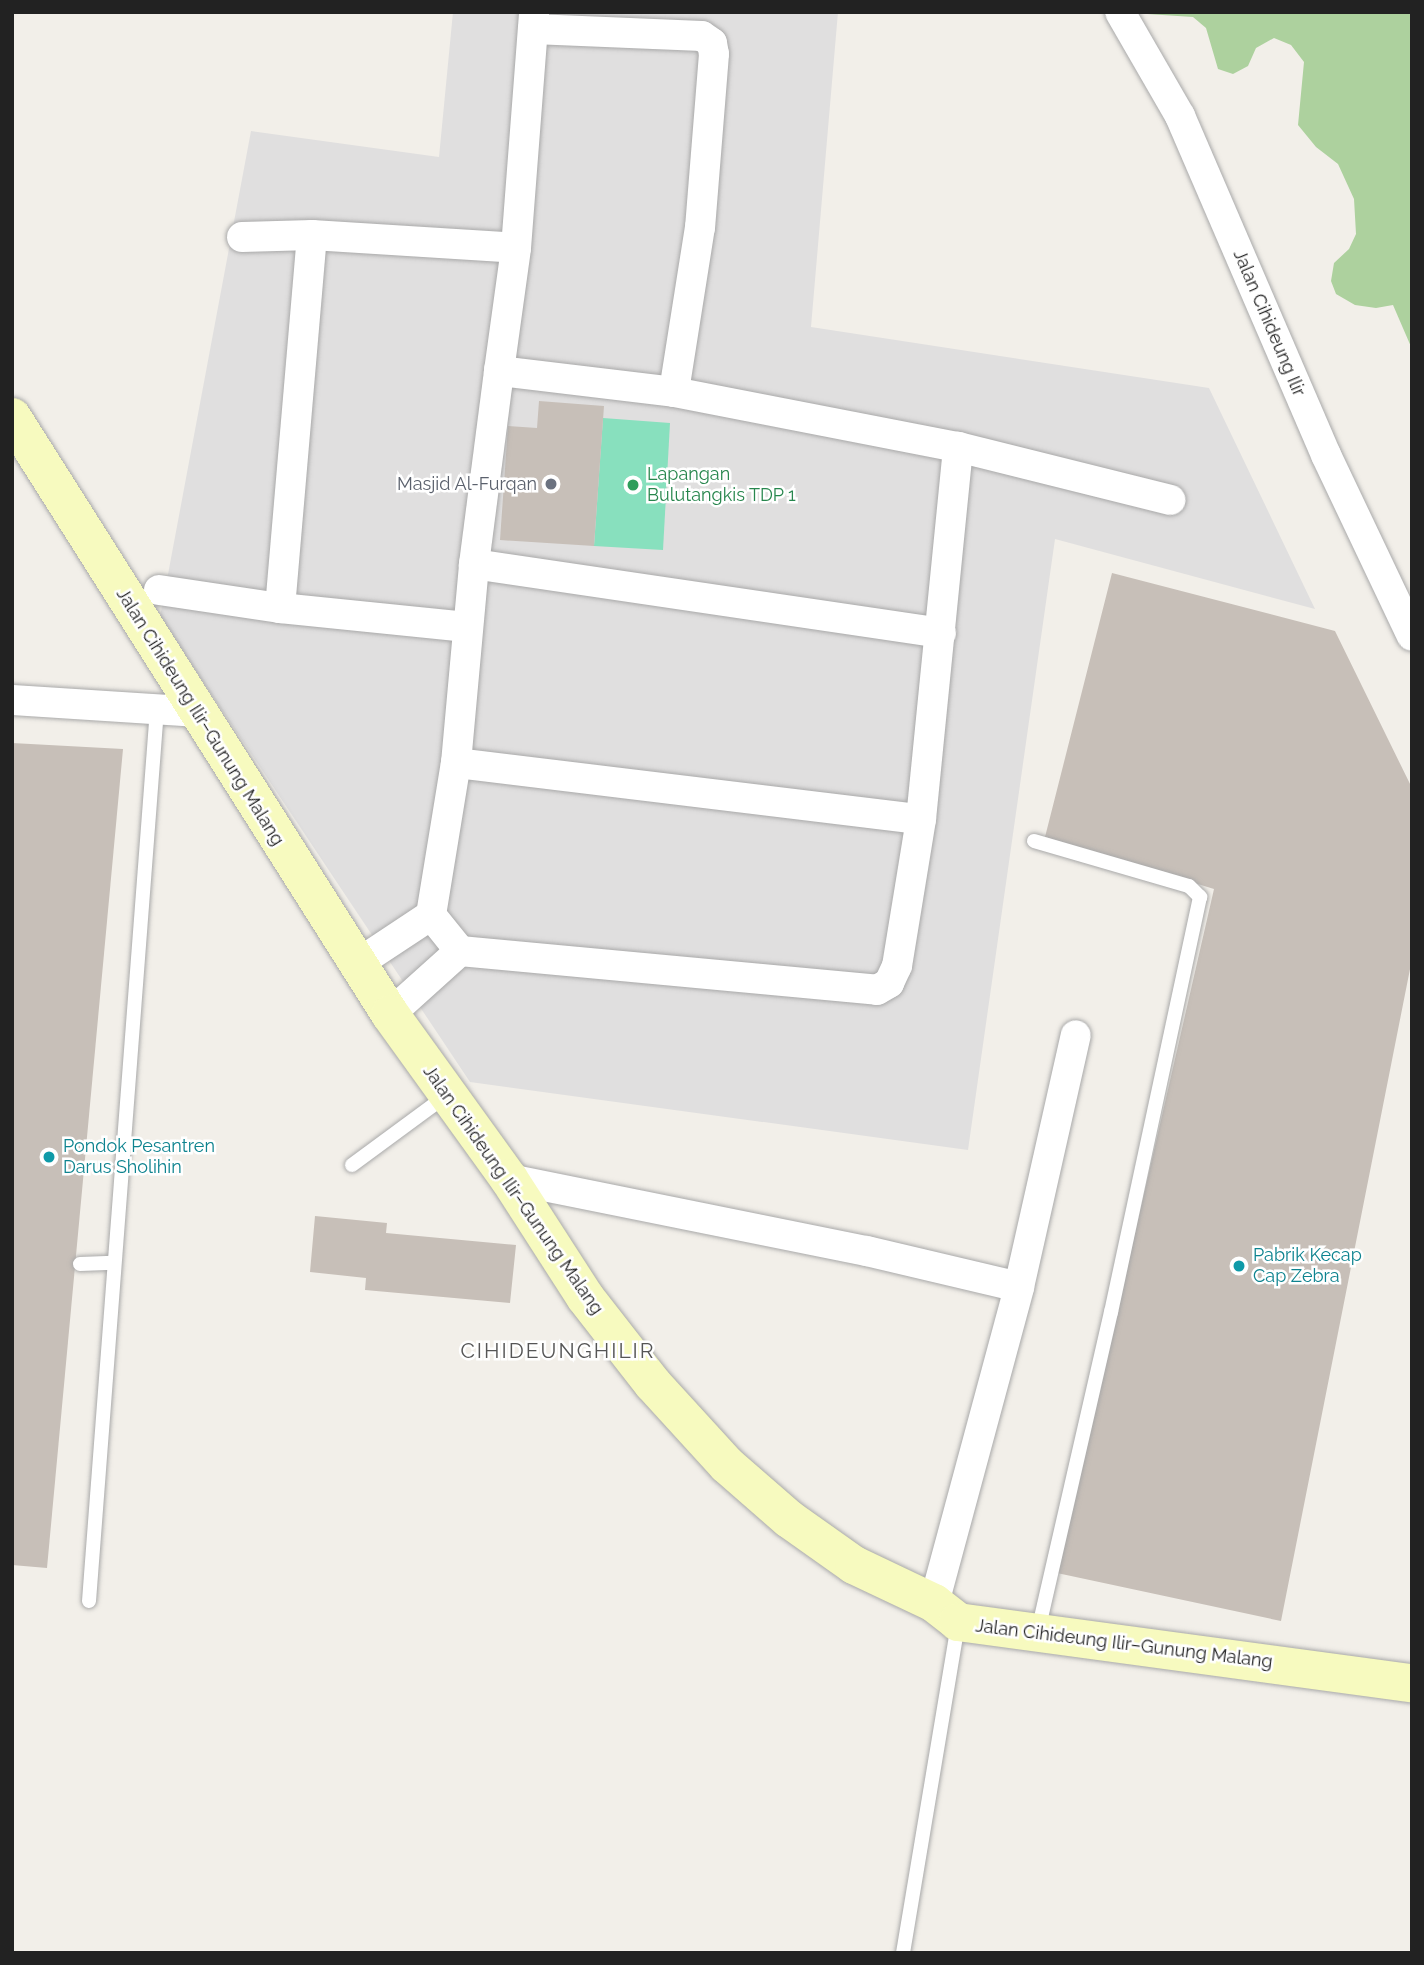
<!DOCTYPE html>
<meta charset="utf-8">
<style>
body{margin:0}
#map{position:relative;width:1424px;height:1965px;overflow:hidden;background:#f2efe9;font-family:Raleway,sans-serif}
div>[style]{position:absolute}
.residential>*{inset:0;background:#e0dfdf}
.forest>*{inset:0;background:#add19e}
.pitch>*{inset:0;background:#88e0be}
.building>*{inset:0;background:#c7bfb8}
.roads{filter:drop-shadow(0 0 2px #a9a9a9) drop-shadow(0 0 2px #a9a9a9)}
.lane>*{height:14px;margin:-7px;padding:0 7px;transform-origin:7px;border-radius:7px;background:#fff}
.street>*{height:30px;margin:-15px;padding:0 15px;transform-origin:15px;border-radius:15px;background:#fff}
.secondary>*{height:38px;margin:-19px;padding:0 19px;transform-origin:19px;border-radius:19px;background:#f7fabf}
.dots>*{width:19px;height:19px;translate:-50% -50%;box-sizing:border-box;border:4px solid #fff;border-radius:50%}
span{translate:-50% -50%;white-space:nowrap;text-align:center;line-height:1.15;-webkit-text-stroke:5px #fff;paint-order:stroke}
.street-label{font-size:18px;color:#222}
.leisure-label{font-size:18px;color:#27864d}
.left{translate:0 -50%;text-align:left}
.worship-label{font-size:18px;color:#5b616d}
.right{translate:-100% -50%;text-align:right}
.culture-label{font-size:18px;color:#0d838f}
.quarter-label{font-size:21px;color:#555;letter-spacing:2px}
.frame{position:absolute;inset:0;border:14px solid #222;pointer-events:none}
</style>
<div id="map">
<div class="residential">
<i style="clip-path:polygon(453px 12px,838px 12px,811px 327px,1209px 388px,1315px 609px,1055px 539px,968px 1150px,470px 1082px,160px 617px,251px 131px,439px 157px)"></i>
</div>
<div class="forest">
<i style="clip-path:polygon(1149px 12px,1412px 12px,1412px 349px,1393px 305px,1376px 308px,1355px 305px,1336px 294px,1331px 281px,1334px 263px,1349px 249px,1356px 234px,1354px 199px,1338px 164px,1316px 147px,1298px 125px,1304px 62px,1291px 45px,1274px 38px,1256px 48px,1248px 66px,1233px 74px,1218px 69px,1206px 28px,1193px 17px,1147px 14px)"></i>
</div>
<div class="pitch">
<i style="clip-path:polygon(603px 418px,670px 423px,663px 550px,594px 546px)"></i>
</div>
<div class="building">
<i style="clip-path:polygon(539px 401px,604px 406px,594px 546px,500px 540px,508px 426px,537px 428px)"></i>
<i style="clip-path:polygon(1112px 573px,1335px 631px,1412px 788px,1412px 959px,1281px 1621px,1057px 1573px,1214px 889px,1045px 837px)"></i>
<i style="clip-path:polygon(12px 743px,123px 749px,47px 1568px,12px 1565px)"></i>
<i style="clip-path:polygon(315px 1216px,387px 1223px,386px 1233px,516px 1245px,510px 1303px,365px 1290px,366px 1278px,310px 1272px)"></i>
</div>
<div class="roads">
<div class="lane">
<i style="left:1034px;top:841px;width:161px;rotate:16.2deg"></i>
<i style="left:1189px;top:886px;width:16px;rotate:45deg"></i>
<i style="left:1200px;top:897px;width:424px;rotate:102.1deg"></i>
<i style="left:1111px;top:1312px;width:327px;rotate:102.9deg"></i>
<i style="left:352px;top:1165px;width:118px;rotate:-36.4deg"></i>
<i style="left:80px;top:1264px;width:33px;rotate:-2deg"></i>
<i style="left:89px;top:1601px;width:894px;rotate:-85.64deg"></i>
<i style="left:903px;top:1953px;width:334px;rotate:-80.5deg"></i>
</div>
<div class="street">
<i style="left:1120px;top:12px;width:120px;rotate:60deg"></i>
<i style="left:1180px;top:116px;width:369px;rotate:66.7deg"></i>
<i style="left:1326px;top:455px;width:200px;rotate:64.6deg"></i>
<i style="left:533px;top:29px;width:169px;rotate:2.4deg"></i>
<i style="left:702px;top:36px;width:12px;rotate:35deg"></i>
<i style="left:712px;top:43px;width:11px;rotate:80deg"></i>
<i style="left:714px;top:54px;width:174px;rotate:94.6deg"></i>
<i style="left:700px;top:227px;width:167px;rotate:99deg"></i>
<i style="left:242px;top:237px;width:70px;rotate:-1.6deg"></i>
<i style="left:312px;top:235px;width:204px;rotate:3.6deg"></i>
<i style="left:499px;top:371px;width:124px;rotate:-82.1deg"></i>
<i style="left:516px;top:248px;width:237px;rotate:-85.6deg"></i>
<i style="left:474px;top:564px;width:472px;rotate:8.4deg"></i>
<i style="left:159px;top:590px;width:122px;rotate:8.5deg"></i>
<i style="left:280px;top:608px;width:188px;rotate:5.8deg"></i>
<i style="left:280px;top:608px;width:374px;rotate:-85.1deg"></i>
<i style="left:12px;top:700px;width:184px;rotate:3.7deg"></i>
<i style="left:456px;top:763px;width:468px;rotate:6.9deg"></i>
<i style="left:460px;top:951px;width:46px;rotate:-128.9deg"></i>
<i style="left:431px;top:915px;width:154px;rotate:-80.7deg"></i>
<i style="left:456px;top:763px;width:200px;rotate:-84.8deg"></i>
<i style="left:474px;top:564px;width:195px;rotate:-82.6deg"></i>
<i style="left:499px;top:371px;width:176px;rotate:6.8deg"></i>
<i style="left:674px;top:392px;width:289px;rotate:11deg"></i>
<i style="left:958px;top:447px;width:219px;rotate:14deg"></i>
<i style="left:357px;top:964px;width:89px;rotate:-33.5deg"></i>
<i style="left:390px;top:1014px;width:94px;rotate:-42deg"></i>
<i style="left:460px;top:951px;width:419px;rotate:5.3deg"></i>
<i style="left:877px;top:990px;width:14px;rotate:-30deg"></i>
<i style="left:889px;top:983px;width:19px;rotate:-65deg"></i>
<i style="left:897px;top:966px;width:149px;rotate:-80.7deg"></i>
<i style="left:921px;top:819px;width:374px;rotate:-84.3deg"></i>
<i style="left:509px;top:1179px;width:365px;rotate:11.4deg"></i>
<i style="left:867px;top:1251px;width:156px;rotate:13.3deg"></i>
<i style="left:934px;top:1603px;width:327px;rotate:-74.9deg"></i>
<i style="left:1019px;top:1287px;width:258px;rotate:-77.3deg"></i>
</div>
<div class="secondary">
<i style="left:12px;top:417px;width:707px;rotate:57.66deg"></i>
<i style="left:390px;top:1014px;width:203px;rotate:54.2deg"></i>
<i style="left:509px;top:1179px;width:140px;rotate:57.2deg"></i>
<i style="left:585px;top:1297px;width:110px;rotate:52deg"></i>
<i style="left:653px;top:1384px;width:110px;rotate:47.6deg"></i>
<i style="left:727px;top:1465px;width:82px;rotate:41.1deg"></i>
<i style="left:789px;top:1519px;width:80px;rotate:35.3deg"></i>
<i style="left:854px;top:1565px;width:89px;rotate:25.4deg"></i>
<i style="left:934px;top:1603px;width:31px;rotate:38deg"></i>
<i style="left:958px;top:1622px;width:458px;rotate:7.7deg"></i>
</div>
</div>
<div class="dots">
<i style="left:551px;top:484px;background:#6b7280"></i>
<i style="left:633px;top:485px;background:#2e9e5b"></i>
<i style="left:49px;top:1157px;background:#0f9aa8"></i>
<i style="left:1239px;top:1266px;background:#0f9aa8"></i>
</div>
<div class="street-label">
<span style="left:1269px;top:323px;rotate:67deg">Jalan Cihideung Ilir</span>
<span style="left:200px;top:717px;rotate:58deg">Jalan Cihideung Ilir–Gunung Malang</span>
<span style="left:513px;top:1190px;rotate:55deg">Jalan Cihideung Ilir–Gunung Malang</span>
<span style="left:1124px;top:1644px;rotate:7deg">Jalan Cihideung Ilir–Gunung Malang</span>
</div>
<div class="leisure-label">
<span class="left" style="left:647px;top:485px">Lapangan<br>Bulutangkis TDP 1</span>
</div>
<div class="worship-label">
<span class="right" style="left:537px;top:484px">Masjid Al-Furqan</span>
</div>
<div class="culture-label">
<span class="left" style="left:63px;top:1157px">Pondok Pesantren<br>Darus Sholihin</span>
<span class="left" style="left:1253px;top:1266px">Pabrik Kecap<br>Cap Zebra</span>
</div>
<div class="quarter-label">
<span style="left:558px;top:1351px">CIHIDEUNGHILIR</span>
</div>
<div class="frame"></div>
</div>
